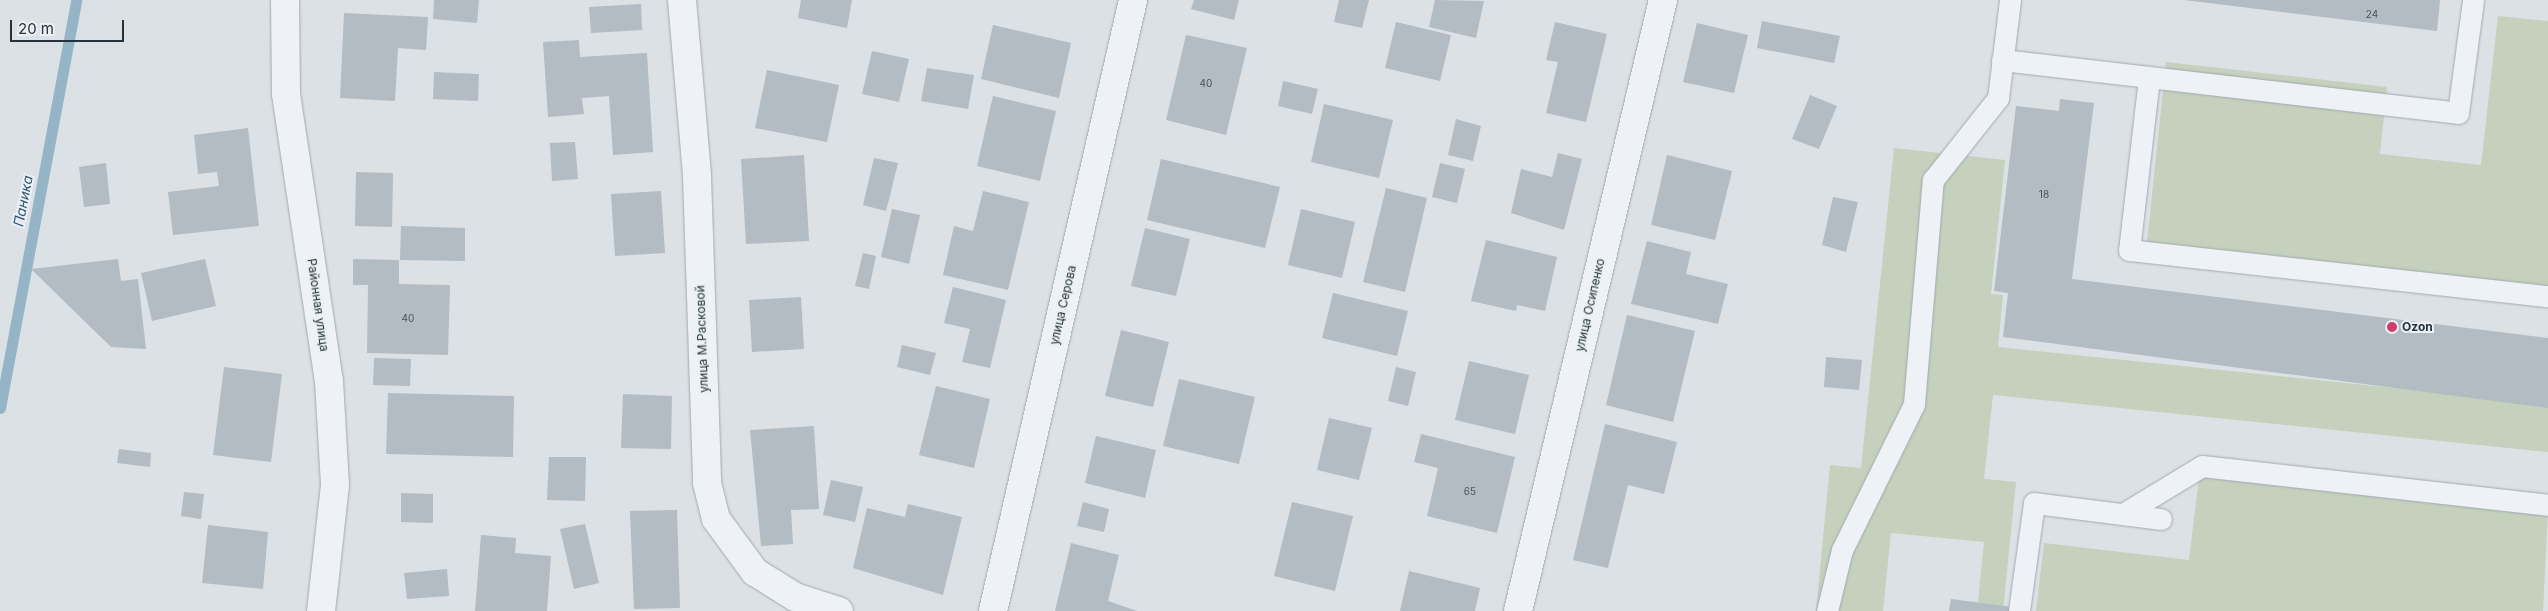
<!DOCTYPE html>
<meta charset="utf-8">
<style>
body{margin:0}
#map{position:relative;width:2548px;height:611px;overflow:hidden;background:#dce1e6;font-family:Inter,sans-serif}
div>[style]{position:absolute}
.green>*{inset:0;background:#c5d0bd}
.stream>*{height:11px;margin:-5.5px;padding:0 5.5px;transform-origin:5.5px;border-radius:5.5px;background:#95b5c7}
.building>*{inset:0;background:#b3bbc3}
.roads{filter:drop-shadow(0 0 1px #a1a9b0) drop-shadow(0 0 1px #a1a9b0)}
.service>*{height:21px;margin:-10.5px;padding:0 10.5px;transform-origin:10.5px;border-radius:10.5px;background:#eef1f5}
.minor>*{height:28px;margin:-14px;padding:0 14px;transform-origin:14px;border-radius:14px;background:#eef1f5}
.dots>*{width:14px;height:14px;translate:-50% -50%;box-sizing:border-box;border:2px solid #ebf0f4;border-radius:50%}
span{translate:-50% -50%;white-space:nowrap;text-align:center;line-height:1.15;-webkit-text-stroke:4px #ebf0f4;paint-order:stroke}
.number-label{font-size:10px;color:#48545e}
.number-label span{-webkit-text-stroke-width:0}
.street-label{font-size:12px;color:#25313c}
.poi-label{font-size:12px;color:#25313c;font-weight:700}
.left{translate:0 -50%;text-align:left}
.water-label{font-size:14px;color:#2f5771;font-style:italic}
.scale{position:absolute;left:10px;top:20px;width:114px;height:22px;box-sizing:border-box;border:2px solid #25313c;border-top:0;padding-left:6px;font-size:15px;line-height:18px;white-space:nowrap;color:#25313c;-webkit-text-stroke:4px #ebf0f4;paint-order:stroke}
</style>
<div id="map">
<div class="green">
<i style="clip-path:polygon(2498px 16px,2548px 21px,2548px 287px,2147px 242px,2166px 62px,2387px 87px,2380px 154px,2481px 165px)"></i>
<i style="clip-path:polygon(1894px 148px,2005px 160px,1991px 294px,2003px 295px,1998px 347px,2548px 404px,2548px 452px,1993px 395px,1984px 479px,2016px 482px,2003px 611px,1977px 611px,1984px 542px,1891px 533px,1883px 611px,1816px 611px,1830px 465px,1861px 468px)"></i>
<i style="clip-path:polygon(2200px 469px,2548px 509px,2543px 611px,2036px 611px,2044px 543px,2189px 560px)"></i>
</div>
<div class="stream">
<i style="left:0;top:408px;width:415px;rotate:-79.4deg"></i>
</div>
<div class="building">
<i style="clip-path:polygon(434px 0,479px 0,477px 23px,433px 19px)"></i>
<i style="clip-path:polygon(801px 0,852px 0,847px 28px,798px 18px)"></i>
<i style="clip-path:polygon(1194px 0,1239px 0,1234px 20px,1191px 9px)"></i>
<i style="clip-path:polygon(1339px 0,1369px 0,1362px 28px,1334px 22px)"></i>
<i style="clip-path:polygon(1435px 0,1484px 1px,1476px 38px,1429px 27px)"></i>
<i style="clip-path:polygon(2184px 0,2440px 0,2437px 31px)"></i>
<i style="clip-path:polygon(641px 4px,642px 30px,591px 33px,589px 7px)"></i>
<i style="clip-path:polygon(344px 13px,428px 17px,426px 50px,398px 48px,395px 101px,340px 98px)"></i>
<i style="clip-path:polygon(1762px 21px,1840px 36px,1834px 63px,1757px 48px)"></i>
<i style="clip-path:polygon(1396px 22px,1451px 35px,1440px 81px,1385px 68px)"></i>
<i style="clip-path:polygon(1555px 22px,1607px 34px,1586px 122px,1546px 113px,1558px 62px,1546px 60px)"></i>
<i style="clip-path:polygon(1697px 23px,1748px 35px,1734px 93px,1683px 82px)"></i>
<i style="clip-path:polygon(993px 25px,1071px 43px,1059px 98px,981px 79px)"></i>
<i style="clip-path:polygon(1186px 35px,1247px 48px,1226px 135px,1166px 120px)"></i>
<i style="clip-path:polygon(579px 40px,580px 57px,647px 53px,653px 152px,613px 155px,609px 96px,582px 98px,584px 114px,548px 117px,543px 42px)"></i>
<i style="clip-path:polygon(872px 51px,909px 59px,899px 102px,862px 94px)"></i>
<i style="clip-path:polygon(927px 68px,974px 75px,968px 109px,921px 101px)"></i>
<i style="clip-path:polygon(767px 70px,839px 85px,827px 142px,755px 128px)"></i>
<i style="clip-path:polygon(434px 72px,479px 74px,478px 101px,433px 99px)"></i>
<i style="clip-path:polygon(1283px 81px,1318px 89px,1312px 114px,1278px 106px)"></i>
<i style="clip-path:polygon(1810px 95px,1837px 106px,1819px 149px,1792px 139px)"></i>
<i style="clip-path:polygon(993px 96px,1056px 111px,1040px 181px,977px 166px)"></i>
<i style="clip-path:polygon(2060px 99px,2094px 103px,2072px 279px,2548px 338px,2548px 408px,2003px 337px,2008px 293px,1994px 291px,2016px 106px,2059px 111px)"></i>
<i style="clip-path:polygon(1324px 104px,1393px 120px,1379px 178px,1311px 162px)"></i>
<i style="clip-path:polygon(1456px 119px,1481px 126px,1473px 161px,1448px 155px)"></i>
<i style="clip-path:polygon(248px 128px,259px 226px,173px 235px,168px 192px,219px 186px,217px 172px,198px 174px,194px 135px)"></i>
<i style="clip-path:polygon(575px 142px,578px 179px,552px 181px,550px 143px)"></i>
<i style="clip-path:polygon(1558px 153px,1582px 159px,1564px 230px,1511px 213px,1521px 169px,1552px 177px)"></i>
<i style="clip-path:polygon(804px 155px,809px 241px,746px 244px,741px 159px)"></i>
<i style="clip-path:polygon(1667px 155px,1732px 171px,1715px 240px,1651px 225px)"></i>
<i style="clip-path:polygon(874px 158px,898px 163px,886px 211px,863px 205px)"></i>
<i style="clip-path:polygon(1161px 159px,1280px 187px,1265px 248px,1147px 220px)"></i>
<i style="clip-path:polygon(106px 163px,110px 204px,84px 207px,79px 167px)"></i>
<i style="clip-path:polygon(1440px 163px,1465px 169px,1457px 203px,1432px 197px)"></i>
<i style="clip-path:polygon(356px 172px,393px 173px,392px 227px,355px 226px)"></i>
<i style="clip-path:polygon(1386px 188px,1427px 198px,1405px 292px,1363px 282px)"></i>
<i style="clip-path:polygon(661px 191px,665px 253px,615px 256px,611px 194px)"></i>
<i style="clip-path:polygon(983px 191px,1029px 202px,1008px 290px,943px 275px,954px 226px,973px 231px)"></i>
<i style="clip-path:polygon(1833px 197px,1858px 202px,1846px 252px,1822px 245px)"></i>
<i style="clip-path:polygon(892px 209px,920px 215px,909px 264px,881px 257px)"></i>
<i style="clip-path:polygon(1301px 209px,1355px 222px,1342px 278px,1288px 265px)"></i>
<i style="clip-path:polygon(401px 226px,465px 228px,465px 261px,400px 260px)"></i>
<i style="clip-path:polygon(1145px 228px,1190px 239px,1176px 296px,1131px 286px)"></i>
<i style="clip-path:polygon(1486px 240px,1557px 257px,1545px 311px,1517px 305px,1516px 311px,1471px 301px)"></i>
<i style="clip-path:polygon(1647px 241px,1691px 252px,1686px 274px,1728px 284px,1718px 324px,1631px 304px)"></i>
<i style="clip-path:polygon(863px 253px,876px 256px,869px 289px,855px 286px)"></i>
<i style="clip-path:polygon(118px 259px,121px 281px,138px 279px,146px 349px,111px 347px,31px 269px)"></i>
<i style="clip-path:polygon(205px 259px,216px 306px,152px 321px,141px 273px)"></i>
<i style="clip-path:polygon(353px 259px,399px 260px,399px 284px,450px 285px,448px 355px,367px 353px,368px 285px,353px 285px)"></i>
<i style="clip-path:polygon(953px 287px,1006px 300px,990px 368px,962px 362px,970px 329px,944px 323px)"></i>
<i style="clip-path:polygon(1333px 293px,1408px 311px,1397px 356px,1322px 338px)"></i>
<i style="clip-path:polygon(801px 297px,804px 349px,752px 352px,749px 300px)"></i>
<i style="clip-path:polygon(1627px 315px,1695px 331px,1673px 422px,1606px 405px)"></i>
<i style="clip-path:polygon(1121px 330px,1169px 342px,1153px 407px,1105px 396px)"></i>
<i style="clip-path:polygon(902px 345px,936px 353px,930px 375px,897px 367px)"></i>
<i style="clip-path:polygon(1826px 357px,1862px 360px,1859px 390px,1824px 387px)"></i>
<i style="clip-path:polygon(374px 358px,411px 359px,410px 386px,373px 385px)"></i>
<i style="clip-path:polygon(1469px 361px,1529px 375px,1515px 434px,1455px 420px)"></i>
<i style="clip-path:polygon(224px 367px,282px 374px,271px 462px,213px 455px)"></i>
<i style="clip-path:polygon(1396px 367px,1416px 372px,1408px 406px,1388px 401px)"></i>
<i style="clip-path:polygon(1179px 379px,1255px 397px,1239px 464px,1163px 446px)"></i>
<i style="clip-path:polygon(936px 386px,990px 399px,974px 468px,919px 455px)"></i>
<i style="clip-path:polygon(388px 393px,514px 396px,513px 457px,386px 454px)"></i>
<i style="clip-path:polygon(623px 394px,672px 396px,671px 449px,621px 448px)"></i>
<i style="clip-path:polygon(1329px 418px,1372px 428px,1359px 480px,1317px 470px)"></i>
<i style="clip-path:polygon(1605px 424px,1677px 442px,1664px 494px,1628px 485px,1608px 568px,1573px 560px)"></i>
<i style="clip-path:polygon(814px 426px,819px 509px,791px 510px,793px 544px,761px 546px,750px 430px)"></i>
<i style="clip-path:polygon(1421px 434px,1515px 457px,1497px 533px,1427px 516px,1438px 468px,1414px 462px)"></i>
<i style="clip-path:polygon(1096px 436px,1156px 450px,1145px 498px,1085px 483px)"></i>
<i style="clip-path:polygon(119px 449px,151px 453px,150px 467px,117px 463px)"></i>
<i style="clip-path:polygon(549px 457px,586px 457px,585px 501px,547px 500px)"></i>
<i style="clip-path:polygon(831px 480px,863px 487px,855px 522px,823px 515px)"></i>
<i style="clip-path:polygon(184px 492px,204px 494px,201px 519px,181px 516px)"></i>
<i style="clip-path:polygon(401px 493px,433px 494px,433px 523px,401px 522px)"></i>
<i style="clip-path:polygon(1083px 502px,1109px 509px,1104px 532px,1077px 526px)"></i>
<i style="clip-path:polygon(1292px 502px,1353px 516px,1335px 591px,1274px 576px)"></i>
<i style="clip-path:polygon(908px 504px,962px 517px,943px 595px,853px 568px,867px 508px,905px 517px)"></i>
<i style="clip-path:polygon(677px 510px,680px 608px,634px 609px,630px 511px)"></i>
<i style="clip-path:polygon(585px 524px,599px 583px,574px 589px,560px 529px)"></i>
<i style="clip-path:polygon(208px 525px,268px 532px,263px 589px,202px 583px)"></i>
<i style="clip-path:polygon(481px 535px,516px 538px,515px 553px,551px 556px,547px 611px,475px 611px)"></i>
<i style="clip-path:polygon(1071px 543px,1119px 555px,1108px 601px,1137px 611px,1055px 611px)"></i>
<i style="clip-path:polygon(447px 569px,449px 596px,407px 599px,404px 573px)"></i>
<i style="clip-path:polygon(1409px 571px,1480px 588px,1475px 611px,1400px 611px)"></i>
<i style="clip-path:polygon(1951px 599px,2020px 608px,2020px 611px,1949px 611px)"></i>
</div>
<div class="roads">
<div class="service">
<i style="left:2002px;top:60px;width:459px;rotate:6.6deg"></i>
<i style="left:2458px;top:113px;width:114px;rotate:-82.4deg"></i>
<i style="left:2149px;top:78px;width:173px;rotate:96.6deg"></i>
<i style="left:2129px;top:250px;width:422px;rotate:6.3deg"></i>
<i style="left:2123px;top:514px;width:92px;rotate:-31.3deg"></i>
<i style="left:2202px;top:466px;width:348px;rotate:6.4deg"></i>
<i style="left:1827px;top:611px;width:63px;rotate:-76.2deg"></i>
<i style="left:1842px;top:550px;width:163px;rotate:-63.7deg"></i>
<i style="left:1914px;top:404px;width:225px;rotate:-85.2deg"></i>
<i style="left:1933px;top:180px;width:105px;rotate:-51.6deg"></i>
<i style="left:1998px;top:98px;width:99px;rotate:-83deg"></i>
<i style="left:2019px;top:611px;width:109px;rotate:-82.1deg"></i>
<i style="left:2034px;top:503px;width:128px;rotate:7.2deg"></i>
</div>
<div class="minor">
<i style="left:285px;top:0;width:94px;rotate:89.4deg"></i>
<i style="left:286px;top:94px;width:290px;rotate:81.5deg"></i>
<i style="left:329px;top:381px;width:104px;rotate:86.7deg"></i>
<i style="left:335px;top:485px;width:127px;rotate:96.3deg"></i>
<i style="left:682px;top:0;width:177px;rotate:85.1deg"></i>
<i style="left:697px;top:176px;width:307px;rotate:88.1deg"></i>
<i style="left:707px;top:483px;width:37px;rotate:76deg"></i>
<i style="left:716px;top:519px;width:66px;rotate:53.7deg"></i>
<i style="left:755px;top:572px;width:47px;rotate:32deg"></i>
<i style="left:795px;top:597px;width:46px;rotate:17.7deg"></i>
<i style="left:993px;top:611px;width:627px;rotate:-77.09deg"></i>
<i style="left:1518px;top:611px;width:628px;rotate:-76.65deg"></i>
</div>
</div>
<div class="dots">
<i style="left:2392px;top:327px;background:#cf3d69"></i>
</div>
<div class="number-label">
<span style="left:2372px;top:15px">24</span>
<span style="left:1206px;top:84px">40</span>
<span style="left:2044px;top:195px">18</span>
<span style="left:408px;top:319px">40</span>
<span style="left:1470px;top:492px">65</span>
</div>
<div class="street-label">
<span style="left:318px;top:305px;rotate:82deg">Районная улица</span>
<span style="left:1063px;top:305px;rotate:-77deg">улица Серова</span>
<span style="left:1590px;top:305px;rotate:-77deg">улица Осипенко</span>
<span style="left:702px;top:339px;rotate:-92deg">улица М.Расковой</span>
</div>
<div class="poi-label">
<span class="left" style="left:2402px;top:327px">Ozon</span>
</div>
<div class="water-label">
<span style="left:23px;top:201px;rotate:-79deg">Паника</span>
</div>
<div class="scale">20 m</div>
</div>
